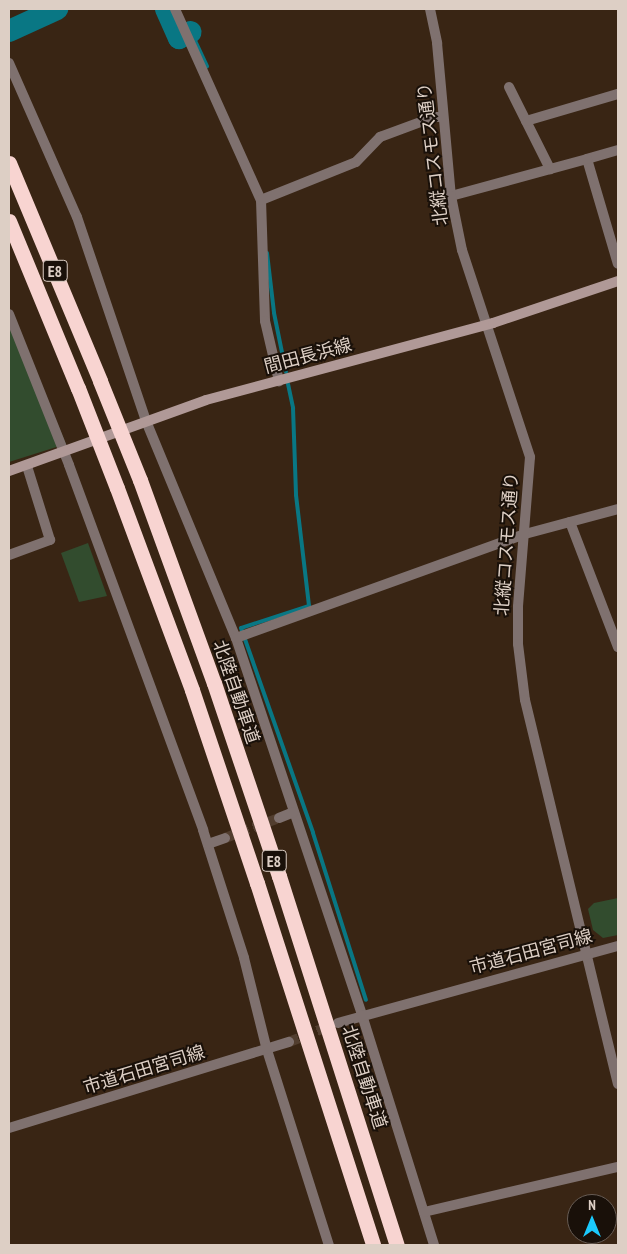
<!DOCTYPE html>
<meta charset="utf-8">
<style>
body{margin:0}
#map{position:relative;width:627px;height:1254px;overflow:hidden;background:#392514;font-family:"PT Sans Narrow","Noto Sans JP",sans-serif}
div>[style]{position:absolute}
.green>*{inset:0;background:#324c2e}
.stream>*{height:4px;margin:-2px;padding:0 2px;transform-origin:2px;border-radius:2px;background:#097784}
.river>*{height:22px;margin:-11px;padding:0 11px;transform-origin:11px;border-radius:11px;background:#097784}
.minor-tunnel>*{height:10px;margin-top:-5px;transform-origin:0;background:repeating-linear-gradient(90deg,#523e2f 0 10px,transparent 0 15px)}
.tertiary-tunnel>*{height:10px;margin-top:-5px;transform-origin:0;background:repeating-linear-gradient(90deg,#523e2f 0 10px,transparent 0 15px)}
.minor>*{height:10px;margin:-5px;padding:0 5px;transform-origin:5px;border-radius:5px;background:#7f716f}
.tertiary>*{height:10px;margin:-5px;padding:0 5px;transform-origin:5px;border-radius:5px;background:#7f716f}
.secondary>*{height:10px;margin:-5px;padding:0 5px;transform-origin:5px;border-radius:5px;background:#b09997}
.motorway>*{height:15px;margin:-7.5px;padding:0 7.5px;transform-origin:7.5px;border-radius:7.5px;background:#f8d4d1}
.motorway-bridge>*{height:15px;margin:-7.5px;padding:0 7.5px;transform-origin:7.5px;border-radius:7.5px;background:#f8d4d1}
span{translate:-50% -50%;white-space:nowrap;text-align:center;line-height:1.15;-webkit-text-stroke:4px #191009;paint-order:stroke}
.shield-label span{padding:1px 4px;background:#191009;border:1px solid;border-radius:4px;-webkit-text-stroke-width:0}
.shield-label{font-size:16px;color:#ddcfc5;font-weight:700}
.street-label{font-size:18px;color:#ddcfc5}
.frame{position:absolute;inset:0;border:10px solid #ddcfc5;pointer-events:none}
.north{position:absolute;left:567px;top:1194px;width:50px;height:50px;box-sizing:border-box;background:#191009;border:1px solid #675c54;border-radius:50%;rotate:0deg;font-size:14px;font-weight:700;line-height:20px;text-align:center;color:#ddcfc5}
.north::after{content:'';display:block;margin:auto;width:18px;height:22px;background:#1bc9fc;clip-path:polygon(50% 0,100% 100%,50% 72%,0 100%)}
</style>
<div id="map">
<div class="green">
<i style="clip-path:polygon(9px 308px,66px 444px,9px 462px)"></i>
<i style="clip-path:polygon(88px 543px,107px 596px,79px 602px,61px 553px)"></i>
<i style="clip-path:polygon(618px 898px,618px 935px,603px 938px,593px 930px,588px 909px,594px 903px)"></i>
</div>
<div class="stream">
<i style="left:191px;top:32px;width:38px;rotate:65deg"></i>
<i style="left:267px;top:253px;width:60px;rotate:83.3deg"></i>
<i style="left:274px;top:313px;width:60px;rotate:78.5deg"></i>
<i style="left:288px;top:384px;width:25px;rotate:78deg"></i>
<i style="left:293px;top:408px;width:87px;rotate:88deg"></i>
<i style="left:296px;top:495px;width:112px;rotate:83.3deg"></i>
<i style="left:309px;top:606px;width:71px;rotate:162.1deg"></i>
<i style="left:241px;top:628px;width:217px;rotate:70.6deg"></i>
<i style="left:313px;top:833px;width:175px;rotate:72.4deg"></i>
</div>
<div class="river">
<i style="left:166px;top:9px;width:32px;rotate:66deg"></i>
<i style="left:179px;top:38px;width:13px;rotate:-27deg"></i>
<i style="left:9px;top:31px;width:53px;rotate:-24.6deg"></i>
</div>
<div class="minor-tunnel">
<i style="left:225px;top:838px;width:58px;rotate:-20.3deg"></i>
</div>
<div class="tertiary-tunnel">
<i style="left:289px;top:1042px;width:46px;rotate:-21.6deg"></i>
</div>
<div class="minor">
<i style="left:175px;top:9px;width:209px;rotate:65.8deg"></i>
<i style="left:261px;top:200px;width:121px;rotate:88.1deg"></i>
<i style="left:265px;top:321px;width:62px;rotate:76.9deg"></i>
<i style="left:9px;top:63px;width:168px;rotate:66.2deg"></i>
<i style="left:77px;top:217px;width:215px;rotate:71.3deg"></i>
<i style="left:146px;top:421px;width:235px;rotate:67.5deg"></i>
<i style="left:236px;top:638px;width:397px;rotate:71.5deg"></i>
<i style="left:362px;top:1015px;width:241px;rotate:72.6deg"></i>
<i style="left:509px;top:87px;width:92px;rotate:63.4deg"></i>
<i style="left:526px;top:121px;width:96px;rotate:-16.4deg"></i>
<i style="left:618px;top:150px;width:32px;rotate:164deg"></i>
<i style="left:587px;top:159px;width:109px;rotate:73.6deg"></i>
<i style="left:451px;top:196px;width:141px;rotate:-15.2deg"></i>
<i style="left:261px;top:200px;width:102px;rotate:-21.8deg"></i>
<i style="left:356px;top:162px;width:35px;rotate:-46deg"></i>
<i style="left:380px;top:137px;width:58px;rotate:-20.3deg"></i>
<i style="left:434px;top:117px;width:9px"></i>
<i style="left:9px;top:314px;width:162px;rotate:68.3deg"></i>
<i style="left:69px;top:465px;width:389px;rotate:69.8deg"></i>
<i style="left:203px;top:830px;width:134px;rotate:72.2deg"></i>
<i style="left:244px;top:958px;width:95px;rotate:76deg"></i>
<i style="left:267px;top:1050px;width:205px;rotate:72.4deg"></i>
<i style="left:570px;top:522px;width:134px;rotate:69deg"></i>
<i style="left:9px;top:555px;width:44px;rotate:-20.1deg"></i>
<i style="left:50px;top:540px;width:77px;rotate:-107.3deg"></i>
<i style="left:236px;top:638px;width:307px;rotate:-19.8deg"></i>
<i style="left:525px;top:534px;width:96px;rotate:-15deg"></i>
<i style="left:279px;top:818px;width:16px;rotate:-22deg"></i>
<i style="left:208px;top:844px;width:18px;rotate:-19deg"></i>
<i style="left:424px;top:1212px;width:199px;rotate:-13.1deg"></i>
</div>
<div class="tertiary">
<i style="left:430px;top:9px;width:35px;rotate:78deg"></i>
<i style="left:437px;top:43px;width:154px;rotate:84.8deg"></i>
<i style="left:451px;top:196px;width:55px;rotate:78.5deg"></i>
<i style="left:462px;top:250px;width:218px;rotate:71.8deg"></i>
<i style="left:530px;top:457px;width:150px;rotate:94.6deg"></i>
<i style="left:518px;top:607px;width:37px;rotate:90deg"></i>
<i style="left:518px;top:644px;width:56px;rotate:82.9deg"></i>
<i style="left:525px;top:700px;width:395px;rotate:76.4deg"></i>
<i style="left:338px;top:1023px;width:290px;rotate:-15.4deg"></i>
<i style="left:9px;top:1128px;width:293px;rotate:-17.1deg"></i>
</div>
<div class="secondary">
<i style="left:9px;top:471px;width:209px;rotate:-19.8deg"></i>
<i style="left:206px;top:400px;width:297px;rotate:-15deg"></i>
<i style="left:493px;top:323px;width:132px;rotate:-18.6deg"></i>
</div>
<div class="motorway">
<i style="left:9px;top:163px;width:236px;rotate:67.3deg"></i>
<i style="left:9px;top:221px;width:181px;rotate:67.6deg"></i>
<i style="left:140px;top:480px;width:216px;rotate:70deg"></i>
<i style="left:214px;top:683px;width:204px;rotate:71.4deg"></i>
<i style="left:279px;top:876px;width:387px;rotate:72.3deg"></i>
<i style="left:117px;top:488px;width:215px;rotate:69.6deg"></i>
<i style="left:192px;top:690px;width:204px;rotate:71.4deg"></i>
<i style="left:257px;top:883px;width:380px;rotate:72.2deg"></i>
</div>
<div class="motorway-bridge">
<i style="left:100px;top:381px;width:107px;rotate:68deg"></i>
<i style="left:78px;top:388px;width:107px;rotate:68.7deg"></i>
</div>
<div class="shield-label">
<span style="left:55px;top:271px">E8</span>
<span style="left:274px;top:861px">E8</span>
</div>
<div class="street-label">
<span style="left:433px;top:154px;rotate:-97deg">北縦コスモス通り</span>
<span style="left:308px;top:356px;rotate:-15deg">間田長浜線</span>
<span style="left:507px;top:544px;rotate:-86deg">北縦コスモス通り</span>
<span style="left:236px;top:692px;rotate:71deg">北陸自動車道</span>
<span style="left:531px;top:952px;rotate:-15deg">市道石田宮司線</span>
<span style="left:144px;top:1070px;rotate:-17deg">市道石田宮司線</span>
<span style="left:364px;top:1077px;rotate:72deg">北陸自動車道</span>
</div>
<div class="frame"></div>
<div class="north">N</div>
</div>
